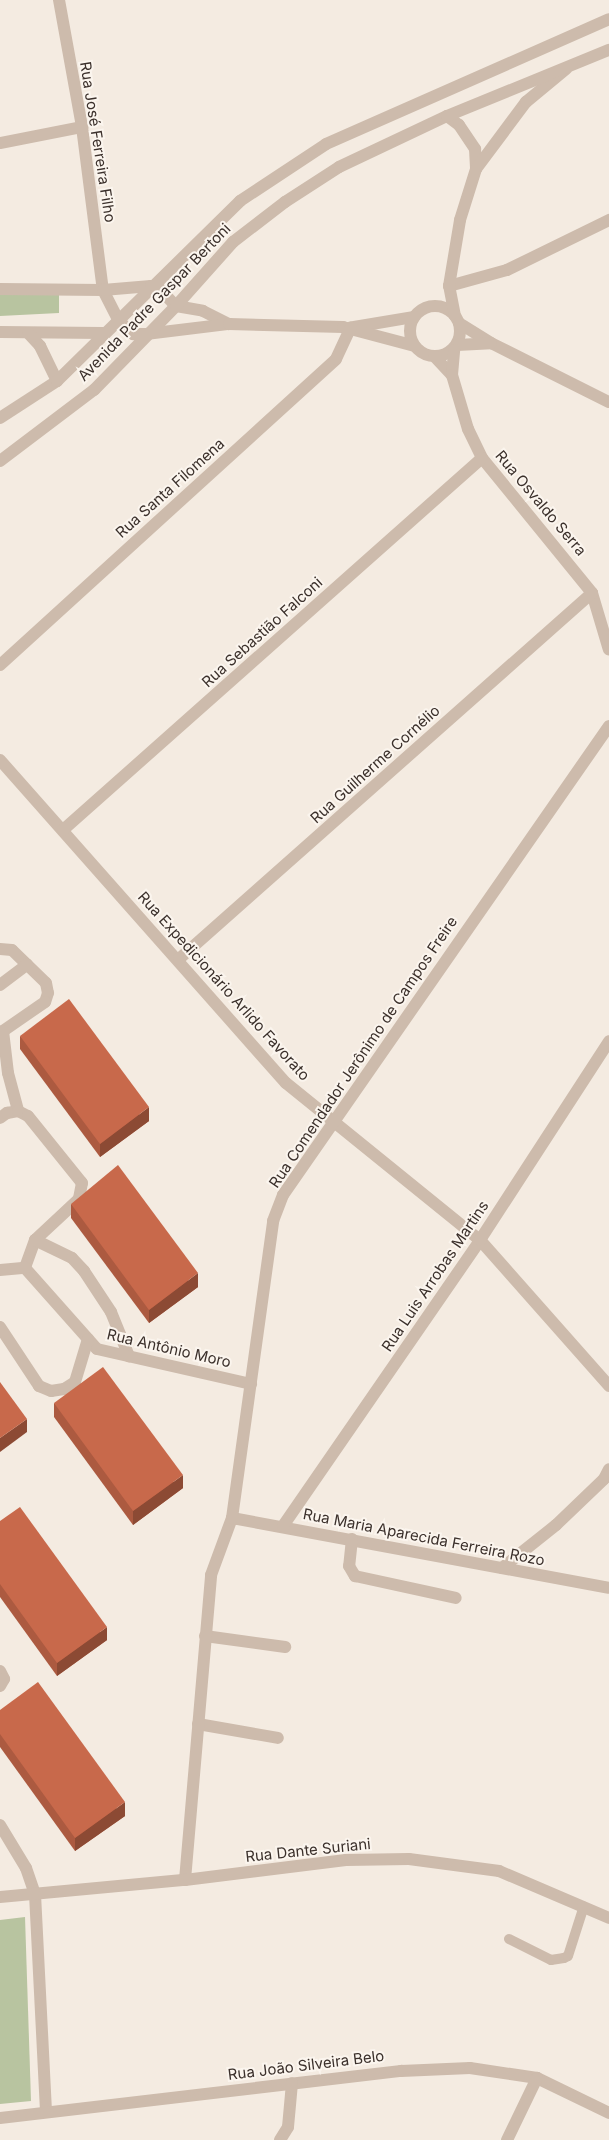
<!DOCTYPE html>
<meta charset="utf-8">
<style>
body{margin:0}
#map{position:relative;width:609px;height:2140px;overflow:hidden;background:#f4ebe1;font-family:Inter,sans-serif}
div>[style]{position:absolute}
.green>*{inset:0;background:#b8c4a0}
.service>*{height:10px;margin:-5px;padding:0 5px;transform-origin:5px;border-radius:5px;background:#cdbbac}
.minor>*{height:12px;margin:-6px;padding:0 6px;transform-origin:6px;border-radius:6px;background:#cdbbac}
.minor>.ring{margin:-6px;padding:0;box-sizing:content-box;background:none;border:12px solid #cdbbac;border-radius:50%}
.tertiary>*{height:12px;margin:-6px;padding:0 6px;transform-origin:6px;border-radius:6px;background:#cdbbac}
.wall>*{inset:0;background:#ac5a40}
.shaded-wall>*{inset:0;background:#8c4a34}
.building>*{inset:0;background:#c8694b}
span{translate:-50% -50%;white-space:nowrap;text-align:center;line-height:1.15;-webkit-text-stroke:4px #fbf5ee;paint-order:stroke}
.street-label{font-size:15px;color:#3b302b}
</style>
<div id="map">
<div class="green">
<i style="clip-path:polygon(0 294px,59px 294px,59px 313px,0 316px)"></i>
<i style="clip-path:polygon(25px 1917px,31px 2101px,0 2104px,0 1920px)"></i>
</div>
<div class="service">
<i style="left:509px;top:1939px;width:47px;rotate:26.6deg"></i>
<i style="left:551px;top:1960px;width:13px;rotate:-9deg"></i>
<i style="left:564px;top:1958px;width:4px;rotate:-27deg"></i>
<i style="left:568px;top:1956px;width:52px;rotate:-72.3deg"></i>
</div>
<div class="minor">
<i style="left:59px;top:0;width:129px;rotate:79.7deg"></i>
<i style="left:82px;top:127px;width:164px;rotate:82.7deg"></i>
<i style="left:103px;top:290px;width:34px;rotate:63deg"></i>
<i style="left:447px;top:116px;width:15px;rotate:37deg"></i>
<i style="left:459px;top:125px;width:29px;rotate:56deg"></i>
<i style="left:475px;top:149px;width:20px;rotate:87deg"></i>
<i style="left:0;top:143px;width:84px;rotate:-11deg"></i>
<i style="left:449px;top:286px;width:60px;rotate:-15.4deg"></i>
<i style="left:507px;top:270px;width:114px;rotate:-26.1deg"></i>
<i style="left:0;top:289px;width:103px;rotate:0.6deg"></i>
<i style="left:103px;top:290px;width:48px;rotate:-4.8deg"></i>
<i class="ring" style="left:410px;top:306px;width:38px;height:38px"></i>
<i style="left:176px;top:306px;width:27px;rotate:10deg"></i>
<i style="left:203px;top:311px;width:29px;rotate:27deg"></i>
<i style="left:455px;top:316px;width:31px;rotate:-101deg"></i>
<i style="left:449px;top:286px;width:67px;rotate:-80.5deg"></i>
<i style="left:460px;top:220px;width:53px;rotate:-72.6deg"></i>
<i style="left:476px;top:169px;width:84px;rotate:-53.3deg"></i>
<i style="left:526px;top:102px;width:52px;rotate:-39.5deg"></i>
<i style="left:459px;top:323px;width:38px;rotate:32deg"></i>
<i style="left:491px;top:343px;width:132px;rotate:26.6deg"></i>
<i style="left:354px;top:327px;width:61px;rotate:-9.5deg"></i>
<i style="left:0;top:332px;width:103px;rotate:0.6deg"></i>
<i style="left:28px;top:333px;width:18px;rotate:47deg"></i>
<i style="left:40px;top:346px;width:39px;rotate:64deg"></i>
<i style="left:146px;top:334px;width:84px;rotate:-6.9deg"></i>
<i style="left:229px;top:324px;width:114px;rotate:1.5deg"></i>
<i style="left:343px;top:327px;width:74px;rotate:14.8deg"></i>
<i style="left:457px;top:345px;width:34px;rotate:-3deg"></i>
<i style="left:434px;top:356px;width:26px;rotate:47deg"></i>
<i style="left:452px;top:375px;width:25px;rotate:-85deg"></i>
<i style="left:452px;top:375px;width:56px;rotate:73.5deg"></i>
<i style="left:468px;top:429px;width:32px;rotate:64deg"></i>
<i style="left:482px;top:458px;width:174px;rotate:50.8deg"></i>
<i style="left:592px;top:593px;width:59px;rotate:73.4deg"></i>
<i style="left:0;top:665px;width:454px;rotate:-42.3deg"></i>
<i style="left:336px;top:359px;width:35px;rotate:-65deg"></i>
<i style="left:0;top:760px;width:431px;rotate:48.5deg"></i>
<i style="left:286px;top:1083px;width:250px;rotate:39deg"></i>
<i style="left:480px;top:1240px;width:195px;rotate:48.5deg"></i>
<i style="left:63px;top:830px;width:560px;rotate:-41.6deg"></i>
<i style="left:0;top:949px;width:12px;rotate:5deg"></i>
<i style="left:12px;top:950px;width:47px;rotate:44.1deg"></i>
<i style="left:46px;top:983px;width:10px;rotate:79deg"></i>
<i style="left:48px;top:993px;width:9px;rotate:108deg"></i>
<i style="left:45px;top:1002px;width:55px;rotate:145.4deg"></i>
<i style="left:179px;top:959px;width:552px;rotate:-41.55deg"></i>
<i style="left:0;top:985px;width:34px;rotate:-37deg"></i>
<i style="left:3px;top:1031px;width:42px;rotate:83.2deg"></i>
<i style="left:8px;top:1073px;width:39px;rotate:75deg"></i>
<i style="left:0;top:1118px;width:9px;rotate:-36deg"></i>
<i style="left:7px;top:1113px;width:11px;rotate:-10deg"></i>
<i style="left:18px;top:1111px;width:11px;rotate:27deg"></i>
<i style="left:28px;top:1116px;width:86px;rotate:51.1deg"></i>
<i style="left:82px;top:1183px;width:16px;rotate:101deg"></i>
<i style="left:79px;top:1199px;width:60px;rotate:137deg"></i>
<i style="left:35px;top:1240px;width:30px;rotate:110deg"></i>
<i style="left:35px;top:1240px;width:41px;rotate:25.9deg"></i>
<i style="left:72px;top:1258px;width:18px;rotate:47deg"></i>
<i style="left:84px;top:1271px;width:49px;rotate:56.6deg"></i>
<i style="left:111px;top:1312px;width:48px;rotate:67.8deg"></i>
<i style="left:25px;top:1268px;width:108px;rotate:48.4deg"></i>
<i style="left:97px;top:1349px;width:158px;rotate:12.8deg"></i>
<i style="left:0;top:1270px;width:25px;rotate:-5deg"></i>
<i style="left:0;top:1327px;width:71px;rotate:56.5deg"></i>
<i style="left:39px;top:1386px;width:13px;rotate:23deg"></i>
<i style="left:51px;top:1391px;width:13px;rotate:-9deg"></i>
<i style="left:64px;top:1389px;width:13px;rotate:-32deg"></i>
<i style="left:75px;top:1382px;width:45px;rotate:-73.2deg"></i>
<i style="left:232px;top:1518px;width:383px;rotate:10.5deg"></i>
<i style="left:283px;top:1526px;width:347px;rotate:-55.4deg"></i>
<i style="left:480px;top:1240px;width:237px;rotate:-57deg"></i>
<i style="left:352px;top:1539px;width:27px;rotate:96deg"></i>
<i style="left:349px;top:1566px;width:12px;rotate:59deg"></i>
<i style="left:355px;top:1576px;width:103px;rotate:12.3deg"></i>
<i style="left:502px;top:1568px;width:69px;rotate:-38.5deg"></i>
<i style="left:556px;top:1525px;width:66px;rotate:-43.8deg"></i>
<i style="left:604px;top:1479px;width:11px;rotate:-63deg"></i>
<i style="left:205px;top:1636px;width:81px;rotate:7.8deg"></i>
<i style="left:0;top:1671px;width:9px;rotate:63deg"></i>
<i style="left:4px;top:1679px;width:8px;rotate:120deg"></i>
<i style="left:198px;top:1724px;width:81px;rotate:9.9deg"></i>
<i style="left:0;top:1825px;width:50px;rotate:58.8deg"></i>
<i style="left:26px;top:1868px;width:28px;rotate:71deg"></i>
<i style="left:35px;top:1894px;width:218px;rotate:87.1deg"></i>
<i style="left:185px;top:1880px;width:306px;rotate:-85.1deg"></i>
<i style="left:211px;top:1575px;width:61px;rotate:-69.8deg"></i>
<i style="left:232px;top:1518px;width:300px;rotate:-82.1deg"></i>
<i style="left:273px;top:1221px;width:28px;rotate:-69deg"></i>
<i style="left:283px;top:1195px;width:571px;rotate:-55.2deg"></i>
<i style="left:0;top:1897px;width:186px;rotate:-5.3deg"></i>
<i style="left:185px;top:1880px;width:162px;rotate:-7.1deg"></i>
<i style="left:346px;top:1860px;width:63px;rotate:-0.9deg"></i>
<i style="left:409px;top:1859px;width:91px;rotate:7.6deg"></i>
<i style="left:499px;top:1871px;width:120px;rotate:23.1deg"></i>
<i style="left:0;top:2118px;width:404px;rotate:-6.7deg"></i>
<i style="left:401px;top:2071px;width:69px;rotate:-2.5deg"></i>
<i style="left:470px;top:2068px;width:68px;rotate:8.5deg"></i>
<i style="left:537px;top:2078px;width:80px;rotate:25.9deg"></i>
<i style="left:280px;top:2140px;width:15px;rotate:-58deg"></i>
<i style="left:288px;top:2127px;width:44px;rotate:-84.8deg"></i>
<i style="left:507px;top:2140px;width:69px;rotate:-64.2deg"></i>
</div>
<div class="tertiary">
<i style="left:151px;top:286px;width:8px;rotate:14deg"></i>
<i style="left:159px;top:288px;width:25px;rotate:47deg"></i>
<i style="left:118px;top:320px;width:21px;rotate:43deg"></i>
<i style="left:133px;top:334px;width:13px"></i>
<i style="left:0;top:418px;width:68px;rotate:-33deg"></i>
<i style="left:57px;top:381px;width:257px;rotate:-44.5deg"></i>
<i style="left:240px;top:201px;width:103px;rotate:-33.5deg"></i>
<i style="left:326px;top:144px;width:309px;rotate:-23.8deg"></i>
<i style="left:0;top:461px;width:118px;rotate:-37.1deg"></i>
<i style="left:94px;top:390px;width:117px;rotate:-45.7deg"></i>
<i style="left:176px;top:306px;width:86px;rotate:-48.3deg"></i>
<i style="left:233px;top:242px;width:66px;rotate:-37.6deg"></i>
<i style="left:285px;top:202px;width:64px;rotate:-32.9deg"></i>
<i style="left:339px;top:167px;width:119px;rotate:-25.3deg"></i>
<i style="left:447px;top:116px;width:175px;rotate:-22.2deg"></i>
</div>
<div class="wall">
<i style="clip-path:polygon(20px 1036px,149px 1121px,100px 1157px,20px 1049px)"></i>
<i style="clip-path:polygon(71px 1204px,198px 1287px,149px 1323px,71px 1218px)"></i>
<i style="clip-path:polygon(54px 1403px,183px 1488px,133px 1525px,54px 1417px)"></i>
<i style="clip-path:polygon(0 1521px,107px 1640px,57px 1676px,0 1597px)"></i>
<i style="clip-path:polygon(0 1710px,125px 1816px,75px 1851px,0 1747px)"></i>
</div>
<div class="shaded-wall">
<i style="clip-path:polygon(149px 1107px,149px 1121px,100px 1157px,100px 1144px)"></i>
<i style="clip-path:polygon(198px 1273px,198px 1287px,149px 1323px,149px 1310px)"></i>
<i style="clip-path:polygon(27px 1419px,27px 1432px,0 1452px,0 1438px)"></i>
<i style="clip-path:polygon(183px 1475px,183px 1488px,133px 1525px,133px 1511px)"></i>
<i style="clip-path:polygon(107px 1627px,107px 1640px,57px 1676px,57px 1663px)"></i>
<i style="clip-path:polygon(125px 1802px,125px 1816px,75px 1851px,75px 1838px)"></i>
</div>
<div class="building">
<i style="clip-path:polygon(69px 999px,149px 1107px,100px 1144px,20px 1036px)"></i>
<i style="clip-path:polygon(118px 1165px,198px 1273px,149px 1310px,71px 1204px)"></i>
<i style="clip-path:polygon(103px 1367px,183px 1475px,133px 1511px,54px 1403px)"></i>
<i style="clip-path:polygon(0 1382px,27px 1419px,0 1438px)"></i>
<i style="clip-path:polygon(20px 1507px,107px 1627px,57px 1663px,0 1584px,0 1521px)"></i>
<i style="clip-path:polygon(38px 1682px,125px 1802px,75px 1838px,0 1734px,0 1710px)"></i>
</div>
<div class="street-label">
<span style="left:98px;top:142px;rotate:81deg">Rua José Ferreira Filho</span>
<span style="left:154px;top:302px;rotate:-46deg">Avenida Padre Gaspar Bertoni</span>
<span style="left:170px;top:488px;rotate:-42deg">Rua Santa Filomena</span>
<span style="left:541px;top:503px;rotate:50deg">Rua Osvaldo Serra</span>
<span style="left:262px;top:632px;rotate:-42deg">Rua Sebastião Falconi</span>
<span style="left:375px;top:764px;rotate:-42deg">Rua Guilherme Cornélio</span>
<span style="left:224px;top:986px;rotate:48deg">Rua Expedicionário Arlido Favorato</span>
<span style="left:363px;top:1052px;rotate:-56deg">Rua Comendador Jerônimo de Campos Freire</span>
<span style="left:435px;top:1276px;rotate:-56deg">Rua Luis Arrobas Martins</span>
<span style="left:169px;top:1348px;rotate:13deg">Rua Antônio Moro</span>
<span style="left:424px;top:1537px;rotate:11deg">Rua Maria Aparecida Ferreira Rozo</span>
<span style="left:308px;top:1850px;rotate:-6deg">Rua Dante Suriani</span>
<span style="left:306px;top:2065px;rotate:-7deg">Rua João Silveira Belo</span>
</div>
</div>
